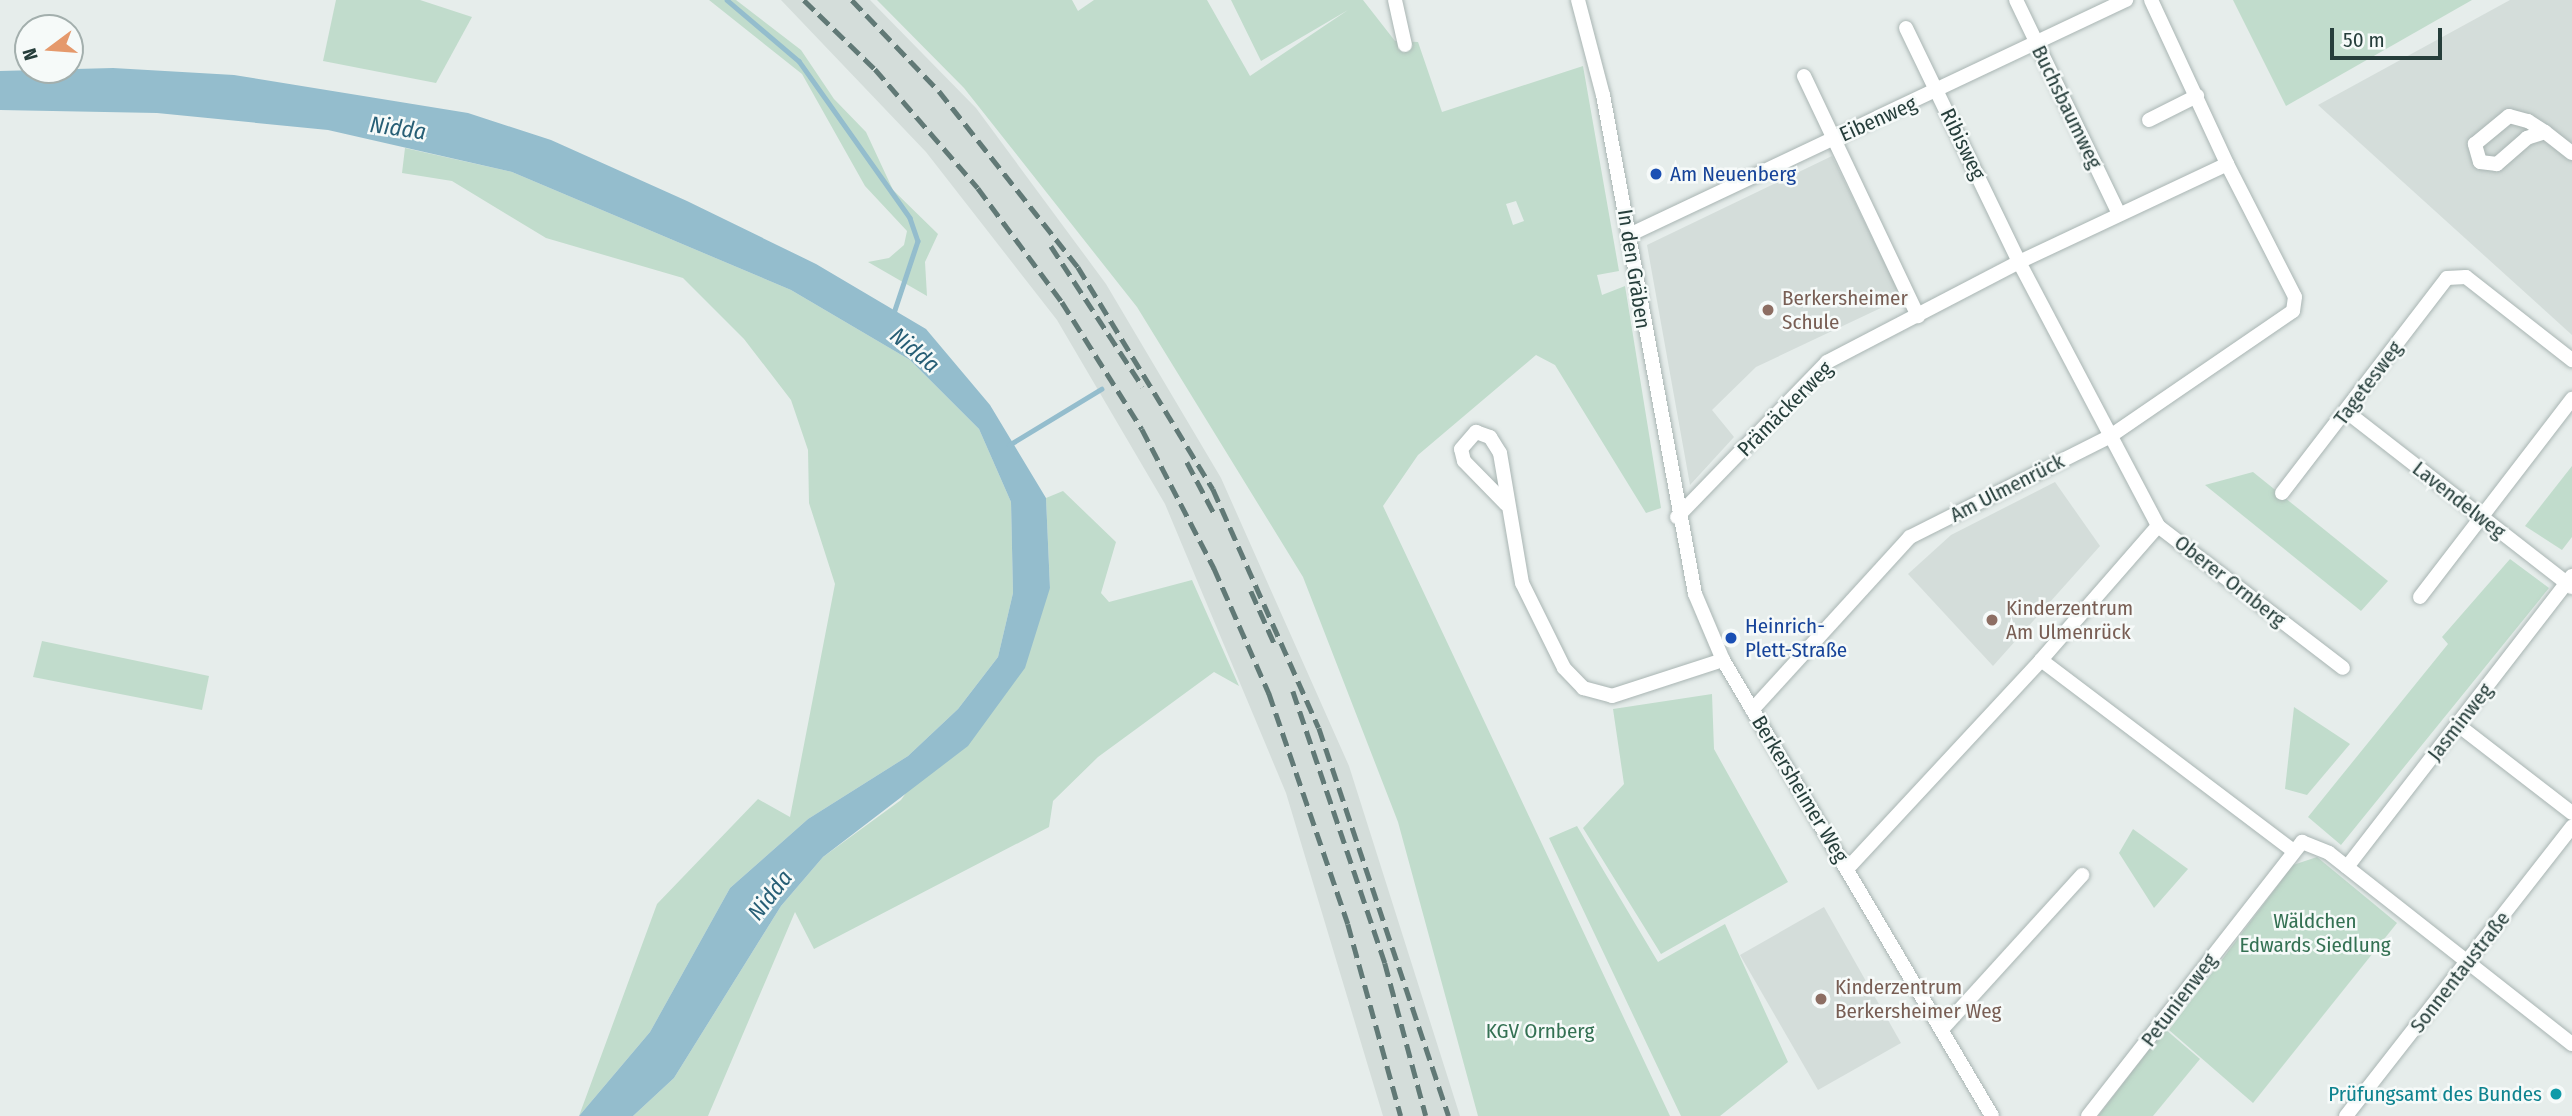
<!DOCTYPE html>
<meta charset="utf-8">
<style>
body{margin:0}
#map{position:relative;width:2572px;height:1116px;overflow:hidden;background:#e6edeb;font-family:"Fira Sans Condensed",sans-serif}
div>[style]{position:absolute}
.built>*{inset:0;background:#d4ddda}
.green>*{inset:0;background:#c1dccc}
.water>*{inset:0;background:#94bdcd}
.stream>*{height:4.5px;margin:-2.25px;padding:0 2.25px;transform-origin:2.25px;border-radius:2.25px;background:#94bdcd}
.roads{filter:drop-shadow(0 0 2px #a9b5b3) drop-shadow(0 0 2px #a9b5b3)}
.street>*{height:14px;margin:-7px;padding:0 7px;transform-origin:7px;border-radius:7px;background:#fff}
.rail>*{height:4.5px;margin-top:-2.25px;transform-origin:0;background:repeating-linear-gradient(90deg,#617976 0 14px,transparent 0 21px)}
.dots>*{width:19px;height:19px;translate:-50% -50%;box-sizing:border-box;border:4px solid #f6faf9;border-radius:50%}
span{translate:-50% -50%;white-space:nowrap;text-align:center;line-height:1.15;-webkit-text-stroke:5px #f6faf9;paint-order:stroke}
.street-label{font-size:21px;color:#263e3b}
.transit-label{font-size:21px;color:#164399}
.left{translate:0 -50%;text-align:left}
.education-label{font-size:21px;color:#785e54}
.park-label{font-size:21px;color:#347153}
.culture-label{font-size:21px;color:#0d838f}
.right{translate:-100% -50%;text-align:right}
.water-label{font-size:23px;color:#265e75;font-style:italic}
.north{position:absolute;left:14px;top:14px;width:70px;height:70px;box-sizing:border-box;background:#f6faf9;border:2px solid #a3afad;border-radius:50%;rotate:254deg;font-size:19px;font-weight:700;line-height:28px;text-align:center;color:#263e3b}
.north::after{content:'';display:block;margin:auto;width:24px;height:32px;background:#e5996c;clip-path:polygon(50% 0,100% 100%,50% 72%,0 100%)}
.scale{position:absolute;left:2330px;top:28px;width:112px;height:32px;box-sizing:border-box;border:4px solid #263e3b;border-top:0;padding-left:9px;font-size:21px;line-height:24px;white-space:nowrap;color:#263e3b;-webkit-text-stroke:5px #f6faf9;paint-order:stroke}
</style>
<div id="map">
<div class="built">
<i style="clip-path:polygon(781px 0,870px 0,976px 108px,1106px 284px,1221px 478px,1349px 766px,1460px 1116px,1383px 1116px,1286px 793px,1165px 504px,1057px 320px,926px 152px)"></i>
<i style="clip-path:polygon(2510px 0,2572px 0,2572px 335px,2318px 105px)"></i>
<i style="clip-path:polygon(1832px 156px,1902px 298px,1756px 367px,1712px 410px,1734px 437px,1690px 485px,1647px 245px)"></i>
<i style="clip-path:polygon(2055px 482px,2100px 546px,1993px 666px,1908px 574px,1951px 535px)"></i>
<i style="clip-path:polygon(1824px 907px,1901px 1043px,1818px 1090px,1740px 955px)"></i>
</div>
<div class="green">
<i style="clip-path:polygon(336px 0,420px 0,472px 17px,436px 83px,323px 61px)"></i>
<i style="clip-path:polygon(709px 0,736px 0,801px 50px,834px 99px,866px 132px,893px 190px,938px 234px,925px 262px,927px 296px,868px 262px,889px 258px,904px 245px,907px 231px,865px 186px,802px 74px)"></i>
<i style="clip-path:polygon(evenodd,877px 0,1072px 0,1078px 11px,1094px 0,1207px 0,1250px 76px,1348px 10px,1261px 61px,1231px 0,1363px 0,1395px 41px,1418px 42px,1442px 112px,1583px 66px,1619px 271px,1597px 275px,1602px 295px,1625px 286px,1661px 508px,1646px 513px,1555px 365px,1536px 355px,1418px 455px,1383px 506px,1670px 1116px,1478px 1116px,1398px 822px,1303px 577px,1137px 307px,964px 88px,877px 0,1516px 201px,1524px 221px,1513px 225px,1506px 204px,1516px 201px)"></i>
<i style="clip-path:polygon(2233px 0,2472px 0,2286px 106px)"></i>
<i style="clip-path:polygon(405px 148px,512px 172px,791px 290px,910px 360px,979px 429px,1011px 502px,1013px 593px,998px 657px,958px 709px,908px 756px,808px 819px,730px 888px,650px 1032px,579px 1116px,657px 904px,758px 799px,790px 817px,835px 584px,809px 503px,808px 450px,791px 400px,744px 339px,683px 278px,546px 238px,452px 181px,402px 173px)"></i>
<i style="clip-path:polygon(2572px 466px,2572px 537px,2562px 550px,2525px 526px)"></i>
<i style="clip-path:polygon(2253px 472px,2388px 581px,2361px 611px,2205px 485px)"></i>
<i style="clip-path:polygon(1063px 491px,1116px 542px,1101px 593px,1109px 602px,1192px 580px,1239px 686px,1214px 672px,1098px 757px,1053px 801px,1049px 827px,814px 949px,795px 912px,708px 1116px,633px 1116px,674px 1078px,781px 906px,823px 857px,901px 800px,1050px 588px,1046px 498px)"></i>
<i style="clip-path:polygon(2510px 559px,2549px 588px,2341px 845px,2308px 817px,2448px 644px,2442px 637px)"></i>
<i style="clip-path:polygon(42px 641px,209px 676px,202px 710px,33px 677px)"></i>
<i style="clip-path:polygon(1712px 694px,1714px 749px,1788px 882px,1661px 954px,1583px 828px,1624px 784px,1613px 709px)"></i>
<i style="clip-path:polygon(2294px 707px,2350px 744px,2307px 795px,2285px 789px)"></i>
<i style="clip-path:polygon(1577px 826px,1658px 962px,1725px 924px,1788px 1062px,1720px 1116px,1681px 1116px,1549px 838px)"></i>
<i style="clip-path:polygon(2133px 829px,2188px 869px,2154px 908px,2119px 853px)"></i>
<i style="clip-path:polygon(2317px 857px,2397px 923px,2253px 1103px,2169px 1030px,2293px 865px)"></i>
<i style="clip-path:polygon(2165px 1029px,2200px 1059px,2153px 1116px,2098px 1116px)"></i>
</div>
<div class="water">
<i style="clip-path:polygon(113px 68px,234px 75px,468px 113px,551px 140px,687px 201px,816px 264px,926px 329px,990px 405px,1046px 498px,1050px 588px,1025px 668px,968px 746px,823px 857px,781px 906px,674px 1078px,633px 1116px,579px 1116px,650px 1032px,730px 888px,808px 819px,908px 756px,958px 709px,998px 657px,1013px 593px,1011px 502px,979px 429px,910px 360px,791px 290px,512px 172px,328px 130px,157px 113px,0 110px,0 71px)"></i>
</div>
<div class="stream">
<i style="left:727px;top:0;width:94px;rotate:40.3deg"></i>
<i style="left:799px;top:61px;width:192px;rotate:54.7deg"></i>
<i style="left:910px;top:218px;width:24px;rotate:71deg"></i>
<i style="left:918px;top:241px;width:79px;rotate:108.4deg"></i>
<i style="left:1009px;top:445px;width:108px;rotate:-31.3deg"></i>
</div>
<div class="roads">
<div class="street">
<i style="left:1395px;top:0;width:46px;rotate:77.5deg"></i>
<i style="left:1578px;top:0;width:98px;rotate:75.3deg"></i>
<i style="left:1603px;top:95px;width:507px;rotate:79.55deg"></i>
<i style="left:1695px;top:594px;width:72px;rotate:67deg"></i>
<i style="left:1723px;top:660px;width:529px;rotate:59.46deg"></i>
<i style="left:2016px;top:0;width:237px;rotate:64.3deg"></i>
<i style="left:2151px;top:0;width:181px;rotate:65.1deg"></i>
<i style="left:1906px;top:28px;width:260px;rotate:64.2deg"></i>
<i style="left:2019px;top:262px;width:298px;rotate:62.2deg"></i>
<i style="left:1804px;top:76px;width:266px;rotate:64.6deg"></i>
<i style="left:2149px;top:120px;width:54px;rotate:-26.6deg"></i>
<i style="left:2545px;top:132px;width:19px;rotate:162deg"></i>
<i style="left:2527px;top:138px;width:40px;rotate:139deg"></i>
<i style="left:2497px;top:164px;width:17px;rotate:-173deg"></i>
<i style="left:2480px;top:162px;width:19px;rotate:-106deg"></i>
<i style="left:2475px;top:144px;width:44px;rotate:-39.5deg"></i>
<i style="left:2509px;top:116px;width:20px;rotate:15deg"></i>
<i style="left:2528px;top:121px;width:20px;rotate:33deg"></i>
<i style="left:2545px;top:132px;width:34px;rotate:38deg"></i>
<i style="left:1629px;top:235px;width:550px;rotate:-25.31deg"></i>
<i style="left:2347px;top:412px;width:285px;rotate:37.9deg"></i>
<i style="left:2282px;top:493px;width:271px;rotate:-52.5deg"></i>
<i style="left:2447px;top:278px;width:19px;rotate:-3deg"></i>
<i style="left:2466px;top:277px;width:135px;rotate:38.1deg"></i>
<i style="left:1506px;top:504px;width:60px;rotate:-134.3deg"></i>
<i style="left:1464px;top:461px;width:12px;rotate:-104deg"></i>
<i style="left:1461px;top:449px;width:23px;rotate:-49deg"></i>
<i style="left:1476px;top:432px;width:15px;rotate:20deg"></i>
<i style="left:1490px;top:437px;width:19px;rotate:58deg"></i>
<i style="left:1500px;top:453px;width:132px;rotate:80.4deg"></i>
<i style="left:1522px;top:583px;width:95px;rotate:63.7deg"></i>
<i style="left:1564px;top:668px;width:28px;rotate:46deg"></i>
<i style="left:1583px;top:688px;width:30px;rotate:15deg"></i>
<i style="left:1612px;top:696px;width:117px;rotate:-18deg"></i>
<i style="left:1677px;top:517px;width:216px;rotate:-45.9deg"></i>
<i style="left:1827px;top:362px;width:216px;rotate:-27.5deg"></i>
<i style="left:2019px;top:262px;width:230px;rotate:-25.2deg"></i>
<i style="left:2227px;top:164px;width:149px;rotate:62.9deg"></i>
<i style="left:2295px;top:297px;width:14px;rotate:98deg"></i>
<i style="left:2293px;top:311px;width:223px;rotate:145.6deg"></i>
<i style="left:2109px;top:437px;width:223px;rotate:153.3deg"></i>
<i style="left:1910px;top:537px;width:234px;rotate:132.4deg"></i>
<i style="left:2420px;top:597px;width:250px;rotate:-52.5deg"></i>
<i style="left:2041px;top:660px;width:178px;rotate:-48.9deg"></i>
<i style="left:2158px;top:526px;width:233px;rotate:37.5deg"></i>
<i style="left:2458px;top:725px;width:144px;rotate:37.7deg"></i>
<i style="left:2347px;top:867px;width:368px;rotate:-52.3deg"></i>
<i style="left:1848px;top:868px;width:284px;rotate:-47.1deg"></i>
<i style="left:2041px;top:660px;width:315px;rotate:37.1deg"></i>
<i style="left:1943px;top:1028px;width:207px;rotate:-47.7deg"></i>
<i style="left:2088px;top:1116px;width:348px;rotate:-52deg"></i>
<i style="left:2302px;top:842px;width:29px;rotate:22deg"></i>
<i style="left:2329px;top:853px;width:309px;rotate:38.2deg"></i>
<i style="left:2346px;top:1116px;width:367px;rotate:-52deg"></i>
</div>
</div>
<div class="rail">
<i style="left:804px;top:0;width:99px;rotate:44.2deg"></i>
<i style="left:875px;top:69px;width:157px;rotate:49.1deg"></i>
<i style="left:978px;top:188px;width:142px;rotate:53.6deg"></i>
<i style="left:1062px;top:302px;width:150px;rotate:57.8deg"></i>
<i style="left:1142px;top:429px;width:157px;rotate:62.6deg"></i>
<i style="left:1214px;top:568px;width:137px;rotate:66.3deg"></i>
<i style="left:1269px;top:693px;width:244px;rotate:71.1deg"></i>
<i style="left:1348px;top:924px;width:199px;rotate:74.6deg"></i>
<i style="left:852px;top:0;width:126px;rotate:46.3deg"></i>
<i style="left:939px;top:91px;width:224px;rotate:51.7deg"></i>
<i style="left:1078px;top:267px;width:260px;rotate:58.7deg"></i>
<i style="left:1213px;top:489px;width:261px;rotate:66.1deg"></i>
<i style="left:1319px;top:728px;width:409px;rotate:71.5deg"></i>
<i style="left:1051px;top:246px;width:168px;rotate:56.9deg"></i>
<i style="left:1187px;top:462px;width:60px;rotate:62.2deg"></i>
<i style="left:1251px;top:591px;width:59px;rotate:66deg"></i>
<i style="left:1293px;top:691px;width:287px;rotate:71.3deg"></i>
<i style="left:1385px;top:963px;width:158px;rotate:75deg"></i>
</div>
<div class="dots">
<i style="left:1656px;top:174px;background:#1a4fb4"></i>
<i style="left:1768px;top:310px;background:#8d6e63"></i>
<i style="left:1992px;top:620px;background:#8d6e63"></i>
<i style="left:1731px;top:638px;background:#1a4fb4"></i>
<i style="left:1821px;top:999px;background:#8d6e63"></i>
<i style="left:2556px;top:1094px;background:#0f9aa8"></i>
</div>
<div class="street-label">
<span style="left:2067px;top:107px;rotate:64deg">Buchsbaumweg</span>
<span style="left:1878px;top:119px;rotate:-24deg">Eibenweg</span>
<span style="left:1963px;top:144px;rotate:64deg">Ribisweg</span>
<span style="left:1634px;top:269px;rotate:81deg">In den Gräben</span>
<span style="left:2368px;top:383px;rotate:-53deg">Tagetesweg</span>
<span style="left:1785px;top:409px;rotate:-45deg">Prämäckerweg</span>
<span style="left:2007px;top:488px;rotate:-27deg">Am Ulmenrück</span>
<span style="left:2459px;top:500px;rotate:38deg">Lavendelweg</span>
<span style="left:2230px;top:581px;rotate:38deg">Oberer Ornberg</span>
<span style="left:2460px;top:722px;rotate:-52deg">Jasminweg</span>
<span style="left:1800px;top:789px;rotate:59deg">Berkersheimer Weg</span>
<span style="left:2460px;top:972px;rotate:-52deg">Sonnentaustraße</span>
<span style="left:2179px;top:1000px;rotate:-53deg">Petunienweg</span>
</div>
<div class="transit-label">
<span class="left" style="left:1670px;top:174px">Am Neuenberg</span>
<span class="left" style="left:1745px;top:638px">Heinrich-<br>Plett-Straße</span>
</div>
<div class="education-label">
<span class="left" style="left:1782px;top:310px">Berkersheimer<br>Schule</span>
<span class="left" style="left:2006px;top:620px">Kinderzentrum<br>Am Ulmenrück</span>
<span class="left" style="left:1835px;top:999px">Kinderzentrum<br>Berkersheimer Weg</span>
</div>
<div class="park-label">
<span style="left:2315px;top:933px">Wäldchen<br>Edwards Siedlung</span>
<span style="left:1540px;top:1031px">KGV Ornberg</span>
</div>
<div class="culture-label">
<span class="right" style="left:2542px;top:1094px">Prüfungsamt des Bundes</span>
</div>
<div class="water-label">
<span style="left:398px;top:128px;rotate:8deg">Nidda</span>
<span style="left:915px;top:350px;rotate:40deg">Nidda</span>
<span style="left:770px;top:895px;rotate:-52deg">Nidda</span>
</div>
<div class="north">N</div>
<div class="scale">50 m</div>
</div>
